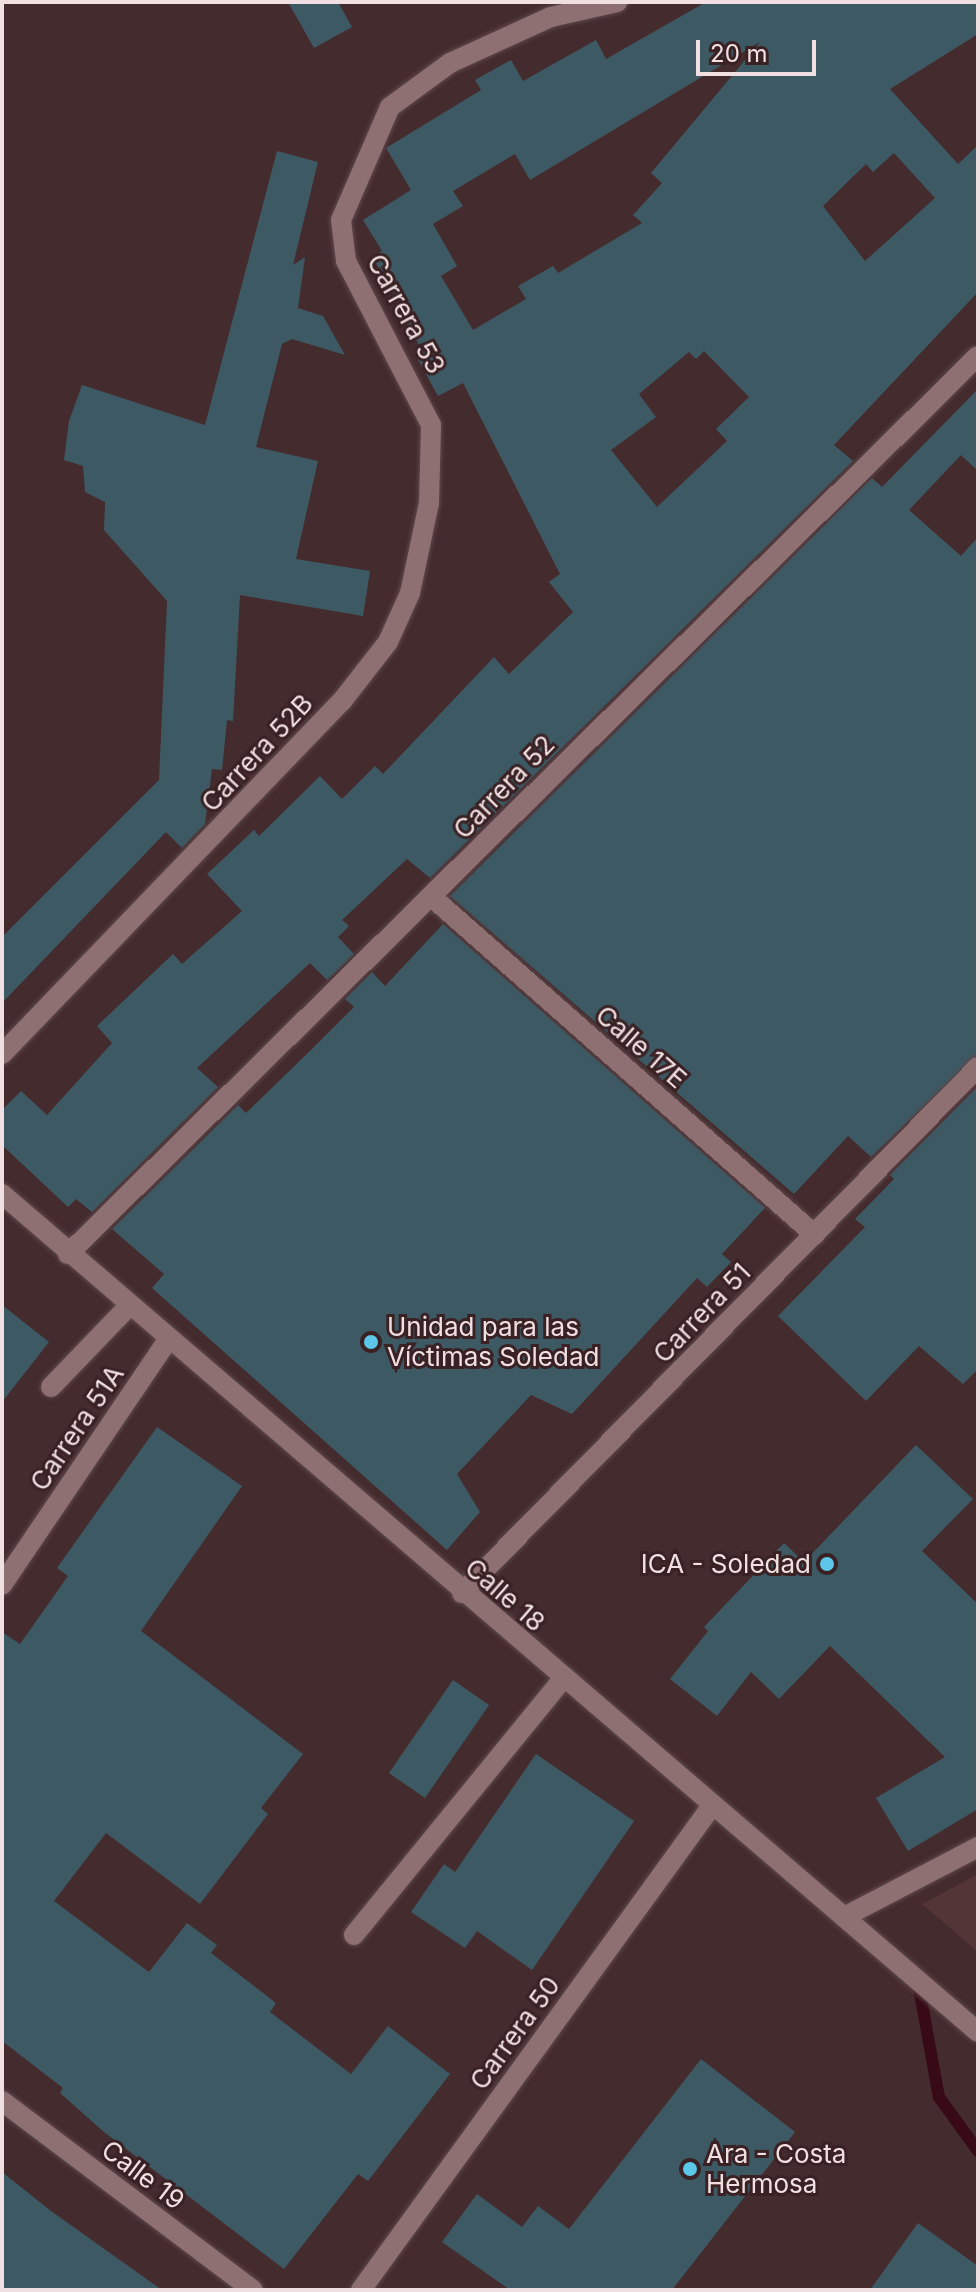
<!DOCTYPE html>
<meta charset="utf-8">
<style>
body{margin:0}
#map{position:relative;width:980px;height:2292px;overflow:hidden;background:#442b2e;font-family:Inter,sans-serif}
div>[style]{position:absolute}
.built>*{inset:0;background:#533437}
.stream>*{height:12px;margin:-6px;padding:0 6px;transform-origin:6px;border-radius:6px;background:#380a15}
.building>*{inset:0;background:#3d5a64}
.roads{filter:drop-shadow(0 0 2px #5e484b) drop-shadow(0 0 2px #5e484b)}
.service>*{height:20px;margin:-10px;padding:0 10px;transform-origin:10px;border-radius:10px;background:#8e7073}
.minor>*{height:20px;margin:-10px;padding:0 10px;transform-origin:10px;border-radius:10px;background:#8e7073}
.secondary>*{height:20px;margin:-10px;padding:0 10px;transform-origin:10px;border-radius:10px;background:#8e7073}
.dots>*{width:22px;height:22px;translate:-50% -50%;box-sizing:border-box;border:4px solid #392124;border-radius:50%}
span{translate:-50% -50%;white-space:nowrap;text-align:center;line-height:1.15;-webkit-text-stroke:6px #392124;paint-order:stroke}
.street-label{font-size:26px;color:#f1e0e2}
.poi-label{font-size:26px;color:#f1e0e2}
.left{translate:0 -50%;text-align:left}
.right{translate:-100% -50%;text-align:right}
.frame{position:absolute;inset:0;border:4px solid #f1e0e2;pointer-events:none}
.scale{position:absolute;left:696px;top:40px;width:120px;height:36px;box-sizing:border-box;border:4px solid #f1e0e2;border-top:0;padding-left:10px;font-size:24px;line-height:28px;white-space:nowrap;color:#f1e0e2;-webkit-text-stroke:6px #392124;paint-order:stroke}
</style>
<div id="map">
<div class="built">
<i style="clip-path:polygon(978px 1874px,978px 1952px,922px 1904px)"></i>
</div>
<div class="stream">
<i style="left:918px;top:1982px;width:117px;rotate:79.7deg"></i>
<i style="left:939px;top:2097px;width:67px;rotate:54.2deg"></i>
</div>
<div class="building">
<i style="clip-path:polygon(288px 2px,338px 2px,352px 27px,314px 48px)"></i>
<i style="clip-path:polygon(evenodd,706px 2px,978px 2px,978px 34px,890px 89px,958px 164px,978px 145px,978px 292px,834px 445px,853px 461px,430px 878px,407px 859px,342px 920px,349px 926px,338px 937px,354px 954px,327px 980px,310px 963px,197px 1068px,218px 1087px,92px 1212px,76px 1199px,68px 1207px,2px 1145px,2px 1110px,21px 1091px,47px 1115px,112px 1043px,97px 1026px,173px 954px,182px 964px,242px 911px,207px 874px,254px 830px,259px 836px,320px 776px,342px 799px,375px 766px,383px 774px,494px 657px,509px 674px,573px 612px,549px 582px,560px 574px,463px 383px,438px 396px,414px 352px,421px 348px,400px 313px,407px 315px,372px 257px,382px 251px,363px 220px,411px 190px,386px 148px,481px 90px,475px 80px,511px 60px,523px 81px,596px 40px,606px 59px,706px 2px,760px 42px,651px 173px,662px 183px,633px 215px,642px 223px,558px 273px,553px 266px,518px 286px,526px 299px,473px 330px,441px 276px,457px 266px,433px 224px,463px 206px,453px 191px,515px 154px,530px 180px,760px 42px,706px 2px,894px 153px,935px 198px,865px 261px,823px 206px,866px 164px,873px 172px,894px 153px,706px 2px,704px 351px,749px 397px,716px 429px,727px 441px,657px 507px,611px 450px,656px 417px,639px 394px,689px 352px,696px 359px,704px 351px)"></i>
<i style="clip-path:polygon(277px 151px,318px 162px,293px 265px,305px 257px,298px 308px,323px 316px,345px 355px,292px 339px,282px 344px,256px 447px,318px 461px,296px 559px,370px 571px,363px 616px,240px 595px,233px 721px,227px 720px,222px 770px,212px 769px,205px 824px,182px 848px,166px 832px,2px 1003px,2px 937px,159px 780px,167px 601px,104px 530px,105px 502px,85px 492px,83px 466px,64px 460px,69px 421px,82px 385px,205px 425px)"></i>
<i style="clip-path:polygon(978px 389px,978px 471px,961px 455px,909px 510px,961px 556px,978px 537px,978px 1054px,871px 1157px,848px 1136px,794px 1194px,450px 896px,872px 478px,882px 487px)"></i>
<i style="clip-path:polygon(443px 924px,765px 1208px,722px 1254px,731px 1262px,707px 1287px,697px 1278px,572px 1414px,531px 1395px,457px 1474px,480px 1512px,447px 1550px,152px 1288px,164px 1274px,112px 1229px,238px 1105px,246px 1113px,311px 1050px,354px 1007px,345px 999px,372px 972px,385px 986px)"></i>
<i style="clip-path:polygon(978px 1086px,978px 1369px,963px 1384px,919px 1346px,866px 1401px,778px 1316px,865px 1227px,855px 1219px,894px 1179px,890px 1175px)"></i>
<i style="clip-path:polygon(2px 1305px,49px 1342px,2px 1402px)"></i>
<i style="clip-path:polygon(157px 1427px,242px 1486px,141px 1631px,303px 1754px,261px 1808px,268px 1814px,200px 1904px,106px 1833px,54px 1901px,149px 1972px,187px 1923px,217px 1945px,211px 1953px,276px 2003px,270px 2012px,351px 2074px,388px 2026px,450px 2074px,368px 2181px,358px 2174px,284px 2269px,104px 2132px,60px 2093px,63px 2088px,2px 2041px,2px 1632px,20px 1644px,68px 1576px,57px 1568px)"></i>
<i style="clip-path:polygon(916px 1445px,973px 1499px,922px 1551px,978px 1604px,978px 1809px,908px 1851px,876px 1798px,945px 1757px,830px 1646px,779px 1699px,751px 1672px,717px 1716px,670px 1679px,708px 1631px,704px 1627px,784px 1543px,804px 1562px)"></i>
<i style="clip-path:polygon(453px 1680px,489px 1705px,425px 1798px,389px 1773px)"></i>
<i style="clip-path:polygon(536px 1754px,634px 1821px,532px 1970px,477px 1931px,465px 1948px,411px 1912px,444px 1864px,455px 1872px)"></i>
<i style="clip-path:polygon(701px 2059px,795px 2132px,672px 2290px,510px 2290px,442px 2242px,477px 2194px,522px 2227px,538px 2206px,569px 2229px)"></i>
<i style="clip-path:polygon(2px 2172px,51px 2211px,162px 2290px,2px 2290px)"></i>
<i style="clip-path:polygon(918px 2223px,978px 2266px,978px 2290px,870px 2290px)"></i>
</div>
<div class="roads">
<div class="service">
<i style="left:51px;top:1387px;width:112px;rotate:-46.1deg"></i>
<i style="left:354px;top:1935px;width:330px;rotate:-50.8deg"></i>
</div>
<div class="minor">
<i style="left:433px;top:898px;width:509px;rotate:41.42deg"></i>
<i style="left:2px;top:1054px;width:490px;rotate:-46.1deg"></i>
<i style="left:342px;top:701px;width:75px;rotate:-52.1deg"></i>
<i style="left:388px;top:642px;width:54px;rotate:-65.8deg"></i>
<i style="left:410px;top:593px;width:92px;rotate:-78.1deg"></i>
<i style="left:429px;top:503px;width:78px;rotate:-88.5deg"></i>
<i style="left:431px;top:425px;width:185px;rotate:-117.4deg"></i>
<i style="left:346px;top:261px;width:41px;rotate:-97deg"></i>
<i style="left:341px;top:220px;width:123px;rotate:-66.6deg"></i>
<i style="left:390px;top:107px;width:74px;rotate:-36.3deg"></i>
<i style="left:450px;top:63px;width:111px;rotate:-24.5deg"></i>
<i style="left:551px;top:17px;width:68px;rotate:-12.8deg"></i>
<i style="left:68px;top:1254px;width:1278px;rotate:-44.62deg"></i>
<i style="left:2px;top:1585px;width:296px;rotate:-55.9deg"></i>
<i style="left:462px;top:1593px;width:737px;rotate:-45.55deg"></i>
<i style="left:844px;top:1917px;width:151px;rotate:-27.6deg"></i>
<i style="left:2px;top:2101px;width:314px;rotate:37deg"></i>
<i style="left:361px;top:2290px;width:596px;rotate:-54.07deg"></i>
</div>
<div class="secondary">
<i style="left:2px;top:1194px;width:1286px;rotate:40.65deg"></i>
</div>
</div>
<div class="dots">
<i style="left:371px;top:1342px;background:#5cc7e8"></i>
<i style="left:827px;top:1564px;background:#5cc7e8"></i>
<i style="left:690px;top:2169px;background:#5cc7e8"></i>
</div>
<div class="street-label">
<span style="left:406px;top:314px;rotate:61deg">Carrera 53</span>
<span style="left:257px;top:753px;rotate:-47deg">Carrera 52B</span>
<span style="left:504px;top:787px;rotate:-46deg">Carrera 52</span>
<span style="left:641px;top:1047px;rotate:41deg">Calle 17E</span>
<span style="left:702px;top:1313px;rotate:-46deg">Carrera 51</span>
<span style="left:77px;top:1428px;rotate:-56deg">Carrera 51A</span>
<span style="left:505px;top:1595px;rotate:41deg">Calle 18</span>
<span style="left:515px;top:2033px;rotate:-54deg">Carrera 50</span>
<span style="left:143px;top:2175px;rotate:37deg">Calle 19</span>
</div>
<div class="poi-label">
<span class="left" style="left:387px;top:1342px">Unidad para las<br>Víctimas Soledad</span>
<span class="right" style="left:811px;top:1564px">ICA - Soledad</span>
<span class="left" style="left:706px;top:2169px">Ara - Costa<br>Hermosa</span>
</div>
<div class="frame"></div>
<div class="scale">20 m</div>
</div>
